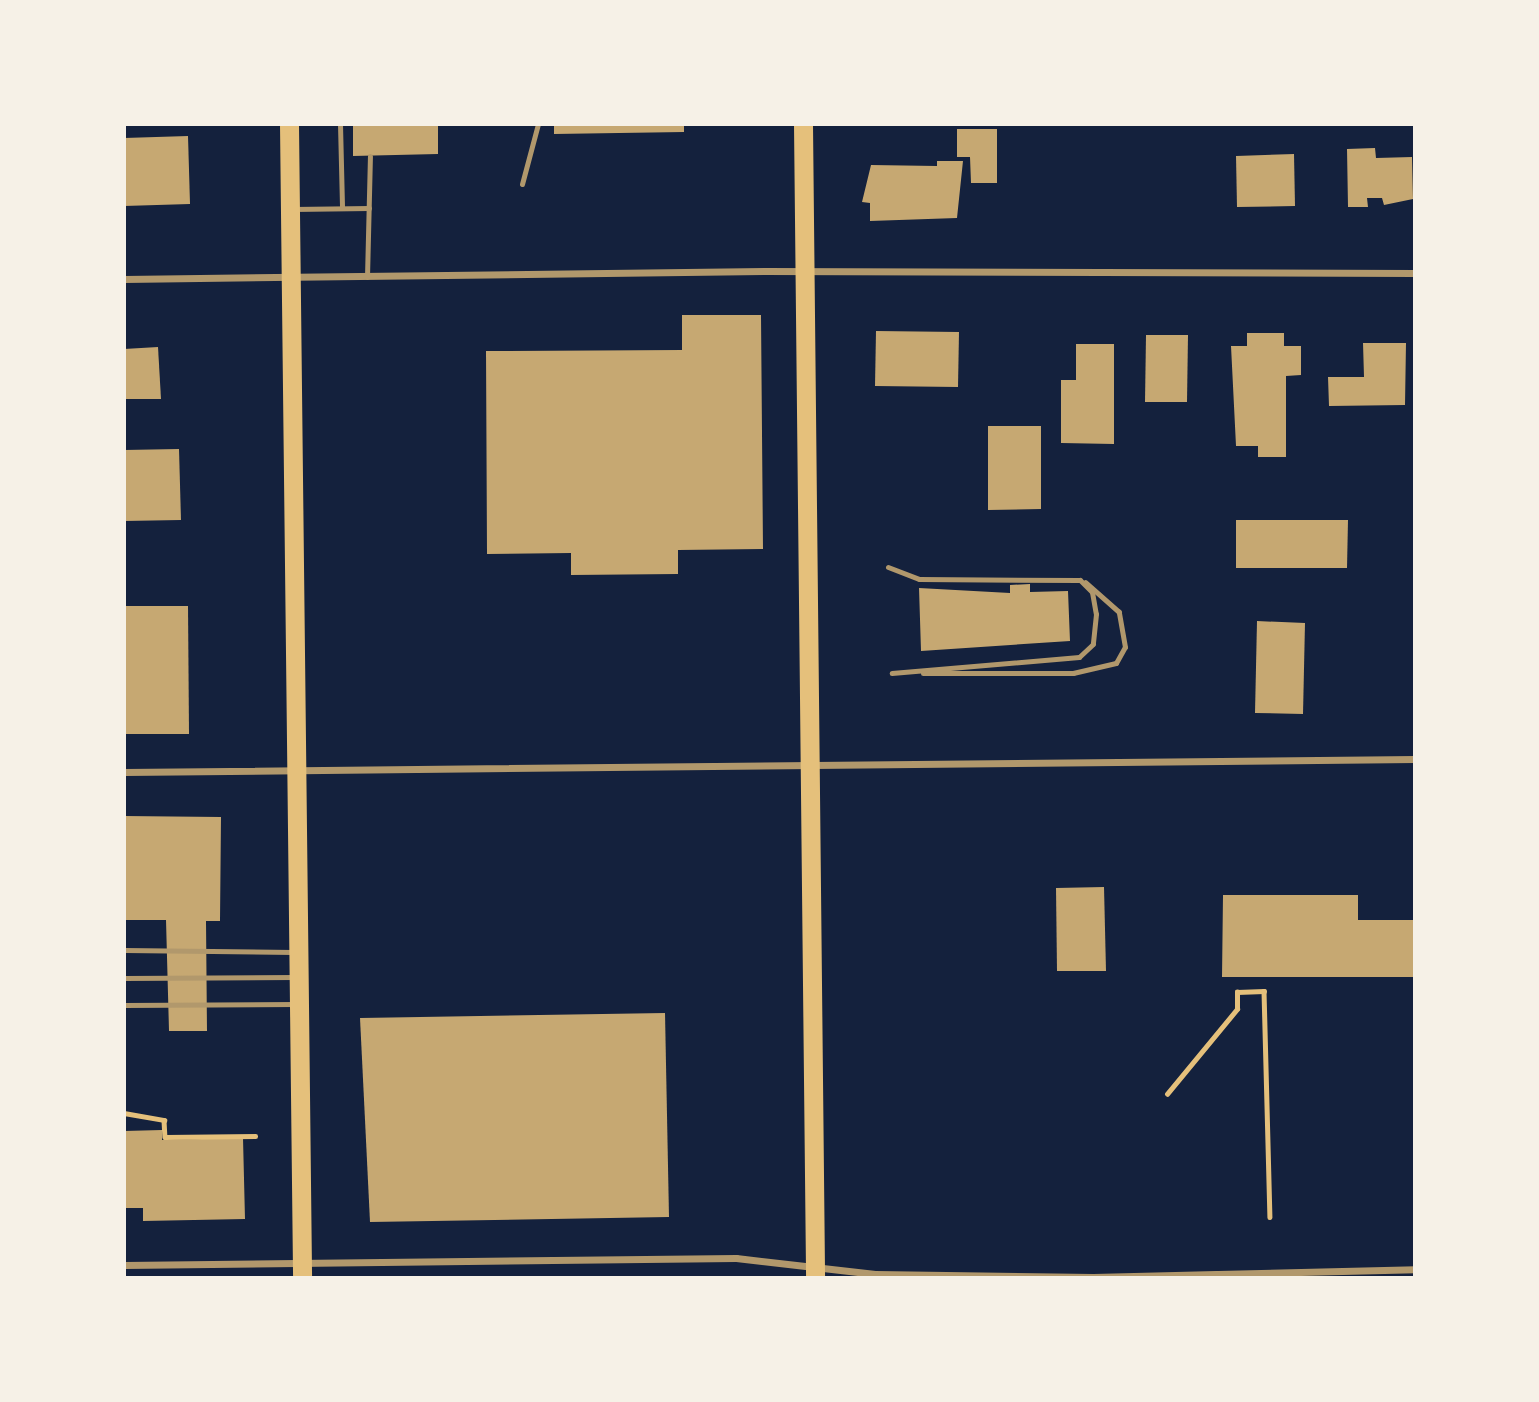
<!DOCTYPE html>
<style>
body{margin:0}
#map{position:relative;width:1539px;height:1402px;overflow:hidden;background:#14213d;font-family:"Nunito Sans",sans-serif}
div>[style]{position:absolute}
.building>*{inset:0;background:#c6a872}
.path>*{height:4.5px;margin:-2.25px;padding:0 2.25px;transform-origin:2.25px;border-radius:2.25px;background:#e5c07b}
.service>*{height:5px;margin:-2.5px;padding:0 2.5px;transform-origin:2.5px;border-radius:2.5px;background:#b1986c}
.minor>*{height:7px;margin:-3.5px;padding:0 3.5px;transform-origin:3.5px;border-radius:3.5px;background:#b1986c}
.trunk>*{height:19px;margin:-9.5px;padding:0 9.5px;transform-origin:9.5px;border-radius:9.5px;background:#e5c07b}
span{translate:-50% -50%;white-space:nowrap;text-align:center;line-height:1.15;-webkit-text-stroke:7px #f6f1e7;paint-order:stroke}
.frame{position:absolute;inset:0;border:126px solid #f6f1e7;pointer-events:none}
</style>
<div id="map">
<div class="building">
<i style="clip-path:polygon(353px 124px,438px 124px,438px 154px,353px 156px)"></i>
<i style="clip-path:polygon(554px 124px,684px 124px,684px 132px,554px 134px)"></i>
<i style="clip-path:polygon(957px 129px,997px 129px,997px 183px,971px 183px,970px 157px,957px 157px)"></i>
<i style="clip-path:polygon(188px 136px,190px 204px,124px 206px,124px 138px)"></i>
<i style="clip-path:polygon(1375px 148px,1376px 158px,1412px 157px,1413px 199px,1384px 205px,1382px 198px,1367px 198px,1368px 207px,1348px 207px,1347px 149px)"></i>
<i style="clip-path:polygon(1294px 154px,1295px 206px,1237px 207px,1236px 156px)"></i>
<i style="clip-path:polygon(937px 161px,963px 161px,957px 218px,870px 221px,870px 203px,862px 202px,871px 165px,937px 166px)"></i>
<i style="clip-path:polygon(682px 315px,761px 315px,763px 549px,678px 550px,678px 574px,571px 575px,571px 553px,487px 554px,486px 351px,682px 350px)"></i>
<i style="clip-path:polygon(876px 331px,959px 332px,958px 387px,875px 386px)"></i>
<i style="clip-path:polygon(1247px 333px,1284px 333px,1284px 346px,1301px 346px,1301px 375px,1286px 376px,1286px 457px,1258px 457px,1258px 446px,1236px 446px,1231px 346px,1247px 346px)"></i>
<i style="clip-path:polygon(1146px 335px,1188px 335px,1187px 402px,1145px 402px)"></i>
<i style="clip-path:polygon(1363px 343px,1406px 343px,1405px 405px,1329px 406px,1328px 377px,1364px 377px)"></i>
<i style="clip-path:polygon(1076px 344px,1114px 344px,1114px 444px,1061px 443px,1061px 380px,1076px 380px)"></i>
<i style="clip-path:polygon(158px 347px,161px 399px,124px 399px,124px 349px)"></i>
<i style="clip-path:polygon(988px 426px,1041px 426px,1041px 509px,988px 510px)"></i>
<i style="clip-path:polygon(179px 449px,181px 520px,124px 521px,124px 450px)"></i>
<i style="clip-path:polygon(1236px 520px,1348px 520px,1347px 568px,1236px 568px)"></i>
<i style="clip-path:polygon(1030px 584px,1030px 592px,1068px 591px,1070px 641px,921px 651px,919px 588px,1010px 593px,1010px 585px)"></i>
<i style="clip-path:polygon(124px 606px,188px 606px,189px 734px,124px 734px)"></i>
<i style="clip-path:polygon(1257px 621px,1305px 623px,1303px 714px,1255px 713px)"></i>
<i style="clip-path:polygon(124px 816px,221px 817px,220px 921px,206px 921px,207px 1031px,169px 1031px,166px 920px,124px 920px)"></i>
<i style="clip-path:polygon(1104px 887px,1106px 971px,1057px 971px,1056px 888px)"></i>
<i style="clip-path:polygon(1223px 895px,1358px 895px,1358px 920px,1415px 920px,1415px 977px,1222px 977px)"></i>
<i style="clip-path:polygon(665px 1013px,669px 1217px,370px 1222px,360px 1018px)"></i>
<i style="clip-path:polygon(162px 1130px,162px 1140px,243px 1138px,245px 1219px,143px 1221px,143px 1208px,124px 1208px,124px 1131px)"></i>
</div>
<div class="path">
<i style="left:1167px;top:1094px;width:110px;rotate:-50.5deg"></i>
<i style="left:1237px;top:1009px;width:17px;rotate:-90deg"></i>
<i style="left:1237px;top:992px;width:27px;rotate:-2deg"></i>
<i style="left:1264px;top:991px;width:226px;rotate:88.5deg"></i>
<i style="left:124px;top:1113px;width:41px;rotate:9.9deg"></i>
<i style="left:164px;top:1120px;width:17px;rotate:87deg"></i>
<i style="left:165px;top:1137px;width:90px;rotate:-0.6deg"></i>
</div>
<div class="service">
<i style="left:340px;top:124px;width:84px;rotate:88.6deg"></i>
<i style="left:522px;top:184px;width:62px;rotate:-75.1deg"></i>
<i style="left:293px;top:209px;width:76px;rotate:-0.8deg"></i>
<i style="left:367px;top:277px;width:121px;rotate:-88.6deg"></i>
<i style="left:888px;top:567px;width:33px;rotate:21deg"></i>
<i style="left:919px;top:579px;width:161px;rotate:0.4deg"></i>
<i style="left:1080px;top:580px;width:17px;rotate:45deg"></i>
<i style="left:1092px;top:592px;width:22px;rotate:80deg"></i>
<i style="left:1096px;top:614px;width:30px;rotate:96deg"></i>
<i style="left:1093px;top:644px;width:19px;rotate:137deg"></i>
<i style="left:1079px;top:657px;width:188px;rotate:175.1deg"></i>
<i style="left:923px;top:673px;width:150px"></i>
<i style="left:1073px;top:673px;width:44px;rotate:-13.1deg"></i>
<i style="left:1116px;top:663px;width:18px;rotate:-61deg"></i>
<i style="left:1125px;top:647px;width:36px;rotate:-100deg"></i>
<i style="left:1119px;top:612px;width:45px;rotate:-138.6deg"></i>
<i style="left:124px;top:950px;width:169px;rotate:0.7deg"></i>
<i style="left:124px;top:978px;width:172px;rotate:-0.3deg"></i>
<i style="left:124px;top:1005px;width:172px;rotate:-0.3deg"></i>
</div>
<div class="minor">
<i style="left:124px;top:279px;width:641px;rotate:-0.72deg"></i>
<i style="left:765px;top:271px;width:650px;rotate:0.18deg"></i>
<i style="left:124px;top:772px;width:1291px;rotate:-0.58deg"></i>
<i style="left:124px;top:1265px;width:612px;rotate:-0.66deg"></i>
<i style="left:736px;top:1258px;width:140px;rotate:6.6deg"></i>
<i style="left:875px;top:1274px;width:218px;rotate:0.8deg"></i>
<i style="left:1093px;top:1277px;width:322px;rotate:-1.4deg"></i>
</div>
<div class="trunk">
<i style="left:289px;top:124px;width:1154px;rotate:89.35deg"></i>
<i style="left:803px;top:124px;width:1154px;rotate:89.4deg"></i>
</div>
<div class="frame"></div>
</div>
